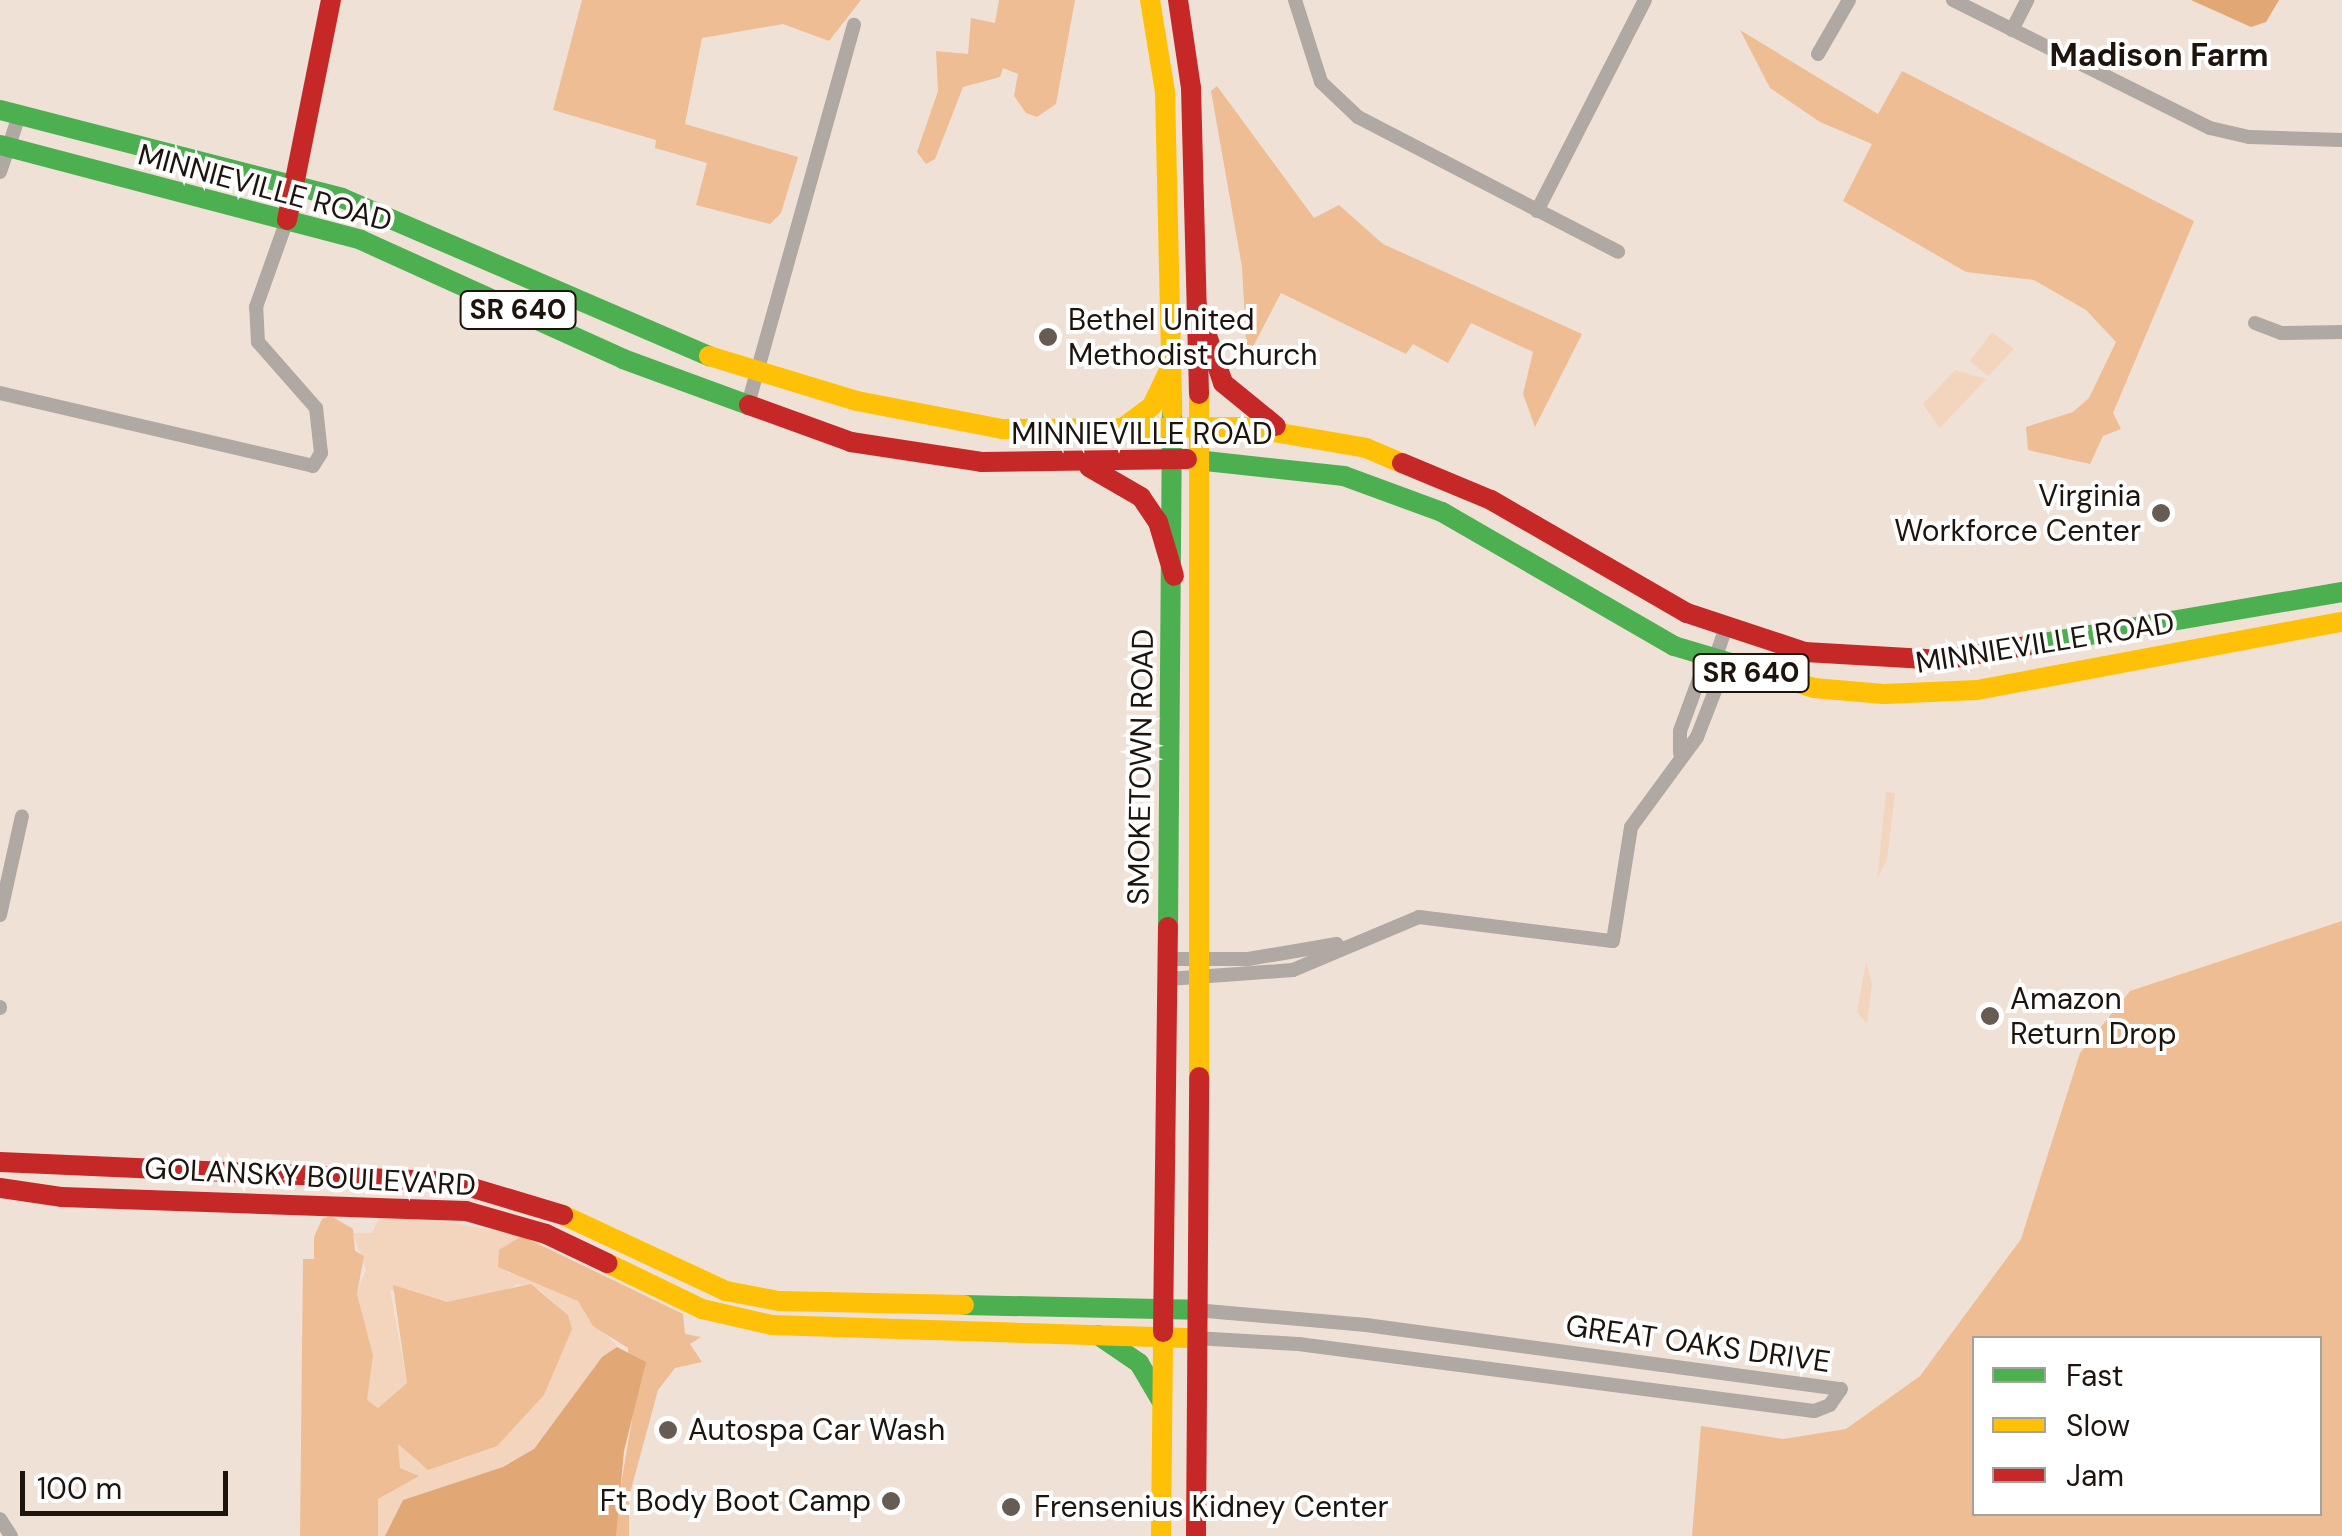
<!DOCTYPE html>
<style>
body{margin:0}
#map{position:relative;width:2342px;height:1536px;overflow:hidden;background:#f0e1d6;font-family:"DM Sans",sans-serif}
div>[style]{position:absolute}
.green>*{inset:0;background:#f3d4bc}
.forest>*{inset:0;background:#eebd93}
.water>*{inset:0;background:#e1a775}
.street>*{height:14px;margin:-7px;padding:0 7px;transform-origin:7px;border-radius:7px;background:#afa8a3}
.fast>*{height:20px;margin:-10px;padding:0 10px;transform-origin:10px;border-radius:10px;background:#4caf50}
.slow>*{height:20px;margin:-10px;padding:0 10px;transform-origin:10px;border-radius:10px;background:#ffc107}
.jam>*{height:20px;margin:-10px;padding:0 10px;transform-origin:10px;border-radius:10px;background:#c62828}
.dots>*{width:28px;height:28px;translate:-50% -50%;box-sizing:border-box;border:5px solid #fff;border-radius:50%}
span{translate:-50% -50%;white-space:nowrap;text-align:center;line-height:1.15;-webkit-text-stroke:8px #fff;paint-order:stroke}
.shield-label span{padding:2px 8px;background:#fff;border:2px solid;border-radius:8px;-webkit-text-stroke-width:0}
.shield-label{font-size:28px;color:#1d140d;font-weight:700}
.street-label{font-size:30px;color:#1d140d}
.poi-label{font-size:30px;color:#1d140d}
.left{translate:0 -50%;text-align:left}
.right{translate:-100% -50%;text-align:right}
.neighbourhood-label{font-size:32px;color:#1d140d;font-weight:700}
.legend{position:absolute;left:1972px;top:1336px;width:350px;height:180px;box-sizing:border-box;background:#fff;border:2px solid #a5a19e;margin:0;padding:12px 18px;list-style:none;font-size:30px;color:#1d140d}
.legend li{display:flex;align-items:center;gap:20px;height:50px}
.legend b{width:50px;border:2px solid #a5a19e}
.scale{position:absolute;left:20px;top:1471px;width:208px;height:45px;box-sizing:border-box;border:5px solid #1d140d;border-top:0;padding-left:12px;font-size:30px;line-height:35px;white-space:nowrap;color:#1d140d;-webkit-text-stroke:8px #fff;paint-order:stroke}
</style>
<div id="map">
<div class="green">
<i style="clip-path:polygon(1992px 332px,2014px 349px,1988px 376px,1970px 361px)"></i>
<i style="clip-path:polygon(1955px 370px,1986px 379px,1940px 428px,1923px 404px)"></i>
<i style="clip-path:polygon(1886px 792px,1895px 793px,1887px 859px,1877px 880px)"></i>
<i style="clip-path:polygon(1866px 962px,1872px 984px,1867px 1024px,1857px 1012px)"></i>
<i style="clip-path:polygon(379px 1218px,433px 1219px,522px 1236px,507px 1273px,524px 1274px,578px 1301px,617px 1347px,602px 1357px,534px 1449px,503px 1467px,403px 1500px,385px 1536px,378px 1536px,378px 1499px,418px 1476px,400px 1468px,398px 1444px,420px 1464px,568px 1315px,540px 1290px,517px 1284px,502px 1295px,447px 1302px,390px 1290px,407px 1383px,378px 1408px,367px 1400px,373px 1355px,357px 1293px,366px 1270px,353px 1233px,372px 1233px)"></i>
</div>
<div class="forest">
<i style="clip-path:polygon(582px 0,861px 0,829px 41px,783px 24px,702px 38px,685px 124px,798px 157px,781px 213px,770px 224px,696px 205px,707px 163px,655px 148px,656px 140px,553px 110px)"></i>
<i style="clip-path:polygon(999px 0,1075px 0,1056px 104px,1037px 117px,1026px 113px,1014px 96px,1018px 74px,1003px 68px,1000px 77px,963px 87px,935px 159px,926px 164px,917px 152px,938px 91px,936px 51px,968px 54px,971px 18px,995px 23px)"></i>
<i style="clip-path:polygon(1740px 30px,1878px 114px,1902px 71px,2194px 221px,2113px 413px,2121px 429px,2103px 436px,2090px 464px,2028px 450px,2026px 427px,2073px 412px,2089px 398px,2116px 342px,2086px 310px,2034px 280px,1966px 272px,1843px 201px,1872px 144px,1820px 122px,1770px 88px)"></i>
<i style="clip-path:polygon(1217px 86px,1314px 218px,1339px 205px,1383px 244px,1582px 334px,1535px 427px,1523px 394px,1533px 352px,1471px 323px,1448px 363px,1413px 344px,1406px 354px,1281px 293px,1247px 358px,1242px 267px,1211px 91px)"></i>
<i style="clip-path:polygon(evenodd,2342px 921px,2342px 1536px,1692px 1536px,1701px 1426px,1783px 1439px,1846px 1429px,1920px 1376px,2021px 1239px,2080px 1053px,2130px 991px,2342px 921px,1974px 1338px,2320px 1338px,2320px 1514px,1974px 1514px,1974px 1338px)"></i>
<i style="clip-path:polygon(331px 1216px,353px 1229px,355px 1251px,364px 1256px,357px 1294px,373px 1355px,367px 1400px,378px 1408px,407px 1383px,393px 1285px,447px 1302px,531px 1284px,568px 1315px,572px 1329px,544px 1395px,497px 1446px,428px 1470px,398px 1444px,400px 1468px,419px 1476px,378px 1499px,378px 1536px,300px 1536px,303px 1259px,314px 1259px,314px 1237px,322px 1219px)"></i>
<i style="clip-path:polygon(522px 1236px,683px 1314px,685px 1334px,701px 1337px,690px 1344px,702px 1362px,675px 1368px,658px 1390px,629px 1497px,629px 1536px,616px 1536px,614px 1525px,633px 1414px,628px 1348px,593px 1326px,578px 1301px,498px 1267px,499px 1250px)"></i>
</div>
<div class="water">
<i style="clip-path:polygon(2191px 0,2279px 0,2266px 22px,2251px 27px)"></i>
<i style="clip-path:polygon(617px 1347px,646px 1362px,624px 1451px,616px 1536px,385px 1536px,403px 1500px,503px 1467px,534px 1449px,602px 1357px)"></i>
</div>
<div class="street">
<i style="left:1295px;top:0;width:86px;rotate:72.4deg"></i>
<i style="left:1321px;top:82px;width:51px;rotate:43.4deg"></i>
<i style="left:1358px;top:117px;width:293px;rotate:27.4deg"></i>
<i style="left:1953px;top:0;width:287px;rotate:26.5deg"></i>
<i style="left:2210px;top:128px;width:40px;rotate:13deg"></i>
<i style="left:2249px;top:137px;width:93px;rotate:1.8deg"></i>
<i style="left:2012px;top:30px;width:34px;rotate:-63deg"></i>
<i style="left:1818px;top:54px;width:62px;rotate:-60.1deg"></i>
<i style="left:0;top:172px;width:59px;rotate:-71.3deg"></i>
<i style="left:1537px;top:211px;width:237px;rotate:-62.9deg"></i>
<i style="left:2255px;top:323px;width:28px;rotate:21deg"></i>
<i style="left:2281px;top:333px;width:61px;rotate:-0.9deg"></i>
<i style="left:0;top:393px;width:321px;rotate:13.1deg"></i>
<i style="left:313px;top:466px;width:15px;rotate:-58deg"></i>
<i style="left:321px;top:453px;width:45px;rotate:-96.3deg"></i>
<i style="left:316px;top:408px;width:88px;rotate:-131.3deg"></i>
<i style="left:258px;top:342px;width:35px;rotate:-93deg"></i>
<i style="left:256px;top:307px;width:92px;rotate:-70.4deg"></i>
<i style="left:747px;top:408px;width:398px;rotate:-74.4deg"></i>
<i style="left:1680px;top:753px;width:22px;rotate:-90deg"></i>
<i style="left:1680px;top:731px;width:64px;rotate:-69.9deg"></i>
<i style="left:1702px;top:671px;width:15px;rotate:-37deg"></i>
<i style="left:1714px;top:662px;width:36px;rotate:-71deg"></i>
<i style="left:0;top:915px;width:101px;rotate:-77.5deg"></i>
<i style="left:1169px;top:959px;width:79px"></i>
<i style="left:1248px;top:959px;width:90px;rotate:-9.6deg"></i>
<i style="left:1168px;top:979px;width:125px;rotate:-4.1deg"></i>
<i style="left:1293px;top:970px;width:137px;rotate:-22.8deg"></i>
<i style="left:1419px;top:917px;width:195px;rotate:7.1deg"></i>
<i style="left:1613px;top:941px;width:115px;rotate:-81deg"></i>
<i style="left:1631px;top:827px;width:112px;rotate:-53.7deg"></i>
<i style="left:1697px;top:737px;width:63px;rotate:-68.7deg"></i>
<i style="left:1720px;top:678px;width:17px;rotate:-111deg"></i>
<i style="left:0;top:1007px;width:1px;rotate:90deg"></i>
<i style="left:1195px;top:1310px;width:172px;rotate:5deg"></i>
<i style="left:1366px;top:1325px;width:479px;rotate:7.7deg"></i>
<i style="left:1841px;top:1389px;width:19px;rotate:125deg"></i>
<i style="left:1830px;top:1405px;width:17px;rotate:159deg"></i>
<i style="left:1814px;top:1411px;width:520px;rotate:-172.6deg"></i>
<i style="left:1298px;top:1344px;width:103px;rotate:-176.7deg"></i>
<i style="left:0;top:1519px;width:20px;rotate:57deg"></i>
</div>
<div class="fast">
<i style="left:0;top:110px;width:353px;rotate:14.4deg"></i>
<i style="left:342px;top:198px;width:400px;rotate:23.3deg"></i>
<i style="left:0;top:145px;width:373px;rotate:14.7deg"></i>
<i style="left:361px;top:240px;width:288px;rotate:24.4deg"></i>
<i style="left:623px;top:359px;width:134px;rotate:20.1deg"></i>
<i style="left:1187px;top:459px;width:158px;rotate:6.2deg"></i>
<i style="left:1344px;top:476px;width:104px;rotate:20.2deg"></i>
<i style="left:1442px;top:512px;width:268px;rotate:30deg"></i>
<i style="left:1674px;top:646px;width:91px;rotate:16.6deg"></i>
<i style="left:2026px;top:646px;width:321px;rotate:-9.7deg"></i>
<i style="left:1168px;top:927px;width:515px;rotate:-89.55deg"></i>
<i style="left:964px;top:1305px;width:231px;rotate:1.2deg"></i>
<i style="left:1098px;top:1335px;width:50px;rotate:34.3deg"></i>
<i style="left:1139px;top:1363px;width:45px;rotate:59.5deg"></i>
</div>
<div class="slow">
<i style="left:1150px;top:0;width:93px;rotate:80.7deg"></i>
<i style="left:1165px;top:92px;width:320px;rotate:88.7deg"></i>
<i style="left:709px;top:356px;width:155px;rotate:16.9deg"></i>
<i style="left:857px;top:401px;width:148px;rotate:10.9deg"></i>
<i style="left:1002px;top:429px;width:243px;rotate:-0.5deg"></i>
<i style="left:1245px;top:427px;width:123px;rotate:9.8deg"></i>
<i style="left:1366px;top:448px;width:39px;rotate:23deg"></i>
<i style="left:1124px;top:427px;width:35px;rotate:-37deg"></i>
<i style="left:1152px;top:406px;width:47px;rotate:-64.5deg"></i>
<i style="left:1761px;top:672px;width:55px;rotate:16.8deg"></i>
<i style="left:1814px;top:688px;width:70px;rotate:4.9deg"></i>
<i style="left:1884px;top:694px;width:93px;rotate:-2.5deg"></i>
<i style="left:1977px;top:690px;width:371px;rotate:-10.6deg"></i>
<i style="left:1199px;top:1077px;width:683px;rotate:-90deg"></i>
<i style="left:563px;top:1215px;width:180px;rotate:25deg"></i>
<i style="left:726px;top:1291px;width:54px;rotate:10.7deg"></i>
<i style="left:779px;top:1301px;width:185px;rotate:1.2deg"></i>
<i style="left:607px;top:1263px;width:106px;rotate:25.8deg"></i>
<i style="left:702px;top:1309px;width:72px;rotate:12.9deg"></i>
<i style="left:772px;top:1325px;width:423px;rotate:1.8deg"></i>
<i style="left:1161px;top:1536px;width:204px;rotate:-89.4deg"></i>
</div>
<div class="jam">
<i style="left:1178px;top:0;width:89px;rotate:81.6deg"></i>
<i style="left:1191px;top:88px;width:306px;rotate:88.5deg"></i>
<i style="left:287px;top:220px;width:224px;rotate:-78.7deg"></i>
<i style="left:1197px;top:306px;width:81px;rotate:71.3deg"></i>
<i style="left:1223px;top:383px;width:68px;rotate:39.1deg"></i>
<i style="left:749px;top:405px;width:109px;rotate:19.9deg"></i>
<i style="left:851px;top:442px;width:132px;rotate:8.7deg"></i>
<i style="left:981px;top:462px;width:206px;rotate:-0.8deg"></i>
<i style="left:1402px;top:463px;width:96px;rotate:22.6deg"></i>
<i style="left:1491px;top:500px;width:226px;rotate:30deg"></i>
<i style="left:1687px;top:613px;width:124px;rotate:18.3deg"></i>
<i style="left:1805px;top:652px;width:138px;rotate:3.3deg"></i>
<i style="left:1943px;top:660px;width:84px;rotate:-9.6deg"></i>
<i style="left:1089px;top:467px;width:60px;rotate:30deg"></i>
<i style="left:1141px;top:497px;width:30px;rotate:56deg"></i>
<i style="left:1158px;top:522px;width:56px;rotate:73.5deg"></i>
<i style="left:0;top:1162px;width:453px;rotate:2.5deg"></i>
<i style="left:453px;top:1182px;width:115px;rotate:16.7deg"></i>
<i style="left:0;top:1188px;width:63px;rotate:8.3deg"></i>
<i style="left:62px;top:1197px;width:404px;rotate:2deg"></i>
<i style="left:466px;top:1211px;width:83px;rotate:16deg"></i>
<i style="left:546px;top:1234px;width:68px;rotate:25.4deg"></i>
<i style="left:1163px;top:1332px;width:405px;rotate:-89.3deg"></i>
<i style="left:1196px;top:1536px;width:459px;rotate:-89.6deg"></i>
</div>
<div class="dots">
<i style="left:1048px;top:337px;background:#675c53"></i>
<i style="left:2161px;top:513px;background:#675c53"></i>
<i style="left:1990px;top:1016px;background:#675c53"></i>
<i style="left:668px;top:1430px;background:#675c53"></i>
<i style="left:891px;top:1501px;background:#675c53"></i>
<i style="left:1011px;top:1507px;background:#675c53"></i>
</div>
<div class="shield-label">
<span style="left:518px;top:310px">SR 640</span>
<span style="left:1751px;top:673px">SR 640</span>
</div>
<div class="street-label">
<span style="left:265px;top:188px;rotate:15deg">MINNIEVILLE ROAD</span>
<span style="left:1142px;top:434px">MINNIEVILLE ROAD</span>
<span style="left:2045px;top:643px;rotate:-9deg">MINNIEVILLE ROAD</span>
<span style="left:1141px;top:767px;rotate:-89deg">SMOKETOWN ROAD</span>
<span style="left:310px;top:1177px;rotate:3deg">GOLANSKY BOULEVARD</span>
<span style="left:1698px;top:1344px;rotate:8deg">GREAT OAKS DRIVE</span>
</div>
<div class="poi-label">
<span class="left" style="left:1068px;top:337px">Bethel United<br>Methodist Church</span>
<span class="right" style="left:2141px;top:513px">Virginia<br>Workforce Center</span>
<span class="left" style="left:2010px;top:1016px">Amazon<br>Return Drop</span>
<span class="left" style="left:688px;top:1430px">Autospa Car Wash</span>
<span class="right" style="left:871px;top:1501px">Ft Body Boot Camp</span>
<span class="left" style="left:1034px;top:1507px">Frensenius Kidney Center</span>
</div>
<div class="neighbourhood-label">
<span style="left:2159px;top:55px">Madison Farm</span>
</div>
<ul class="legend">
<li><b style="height:12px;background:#4caf50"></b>Fast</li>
<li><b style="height:12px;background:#ffc107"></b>Slow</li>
<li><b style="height:12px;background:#c62828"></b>Jam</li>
</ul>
<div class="scale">100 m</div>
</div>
